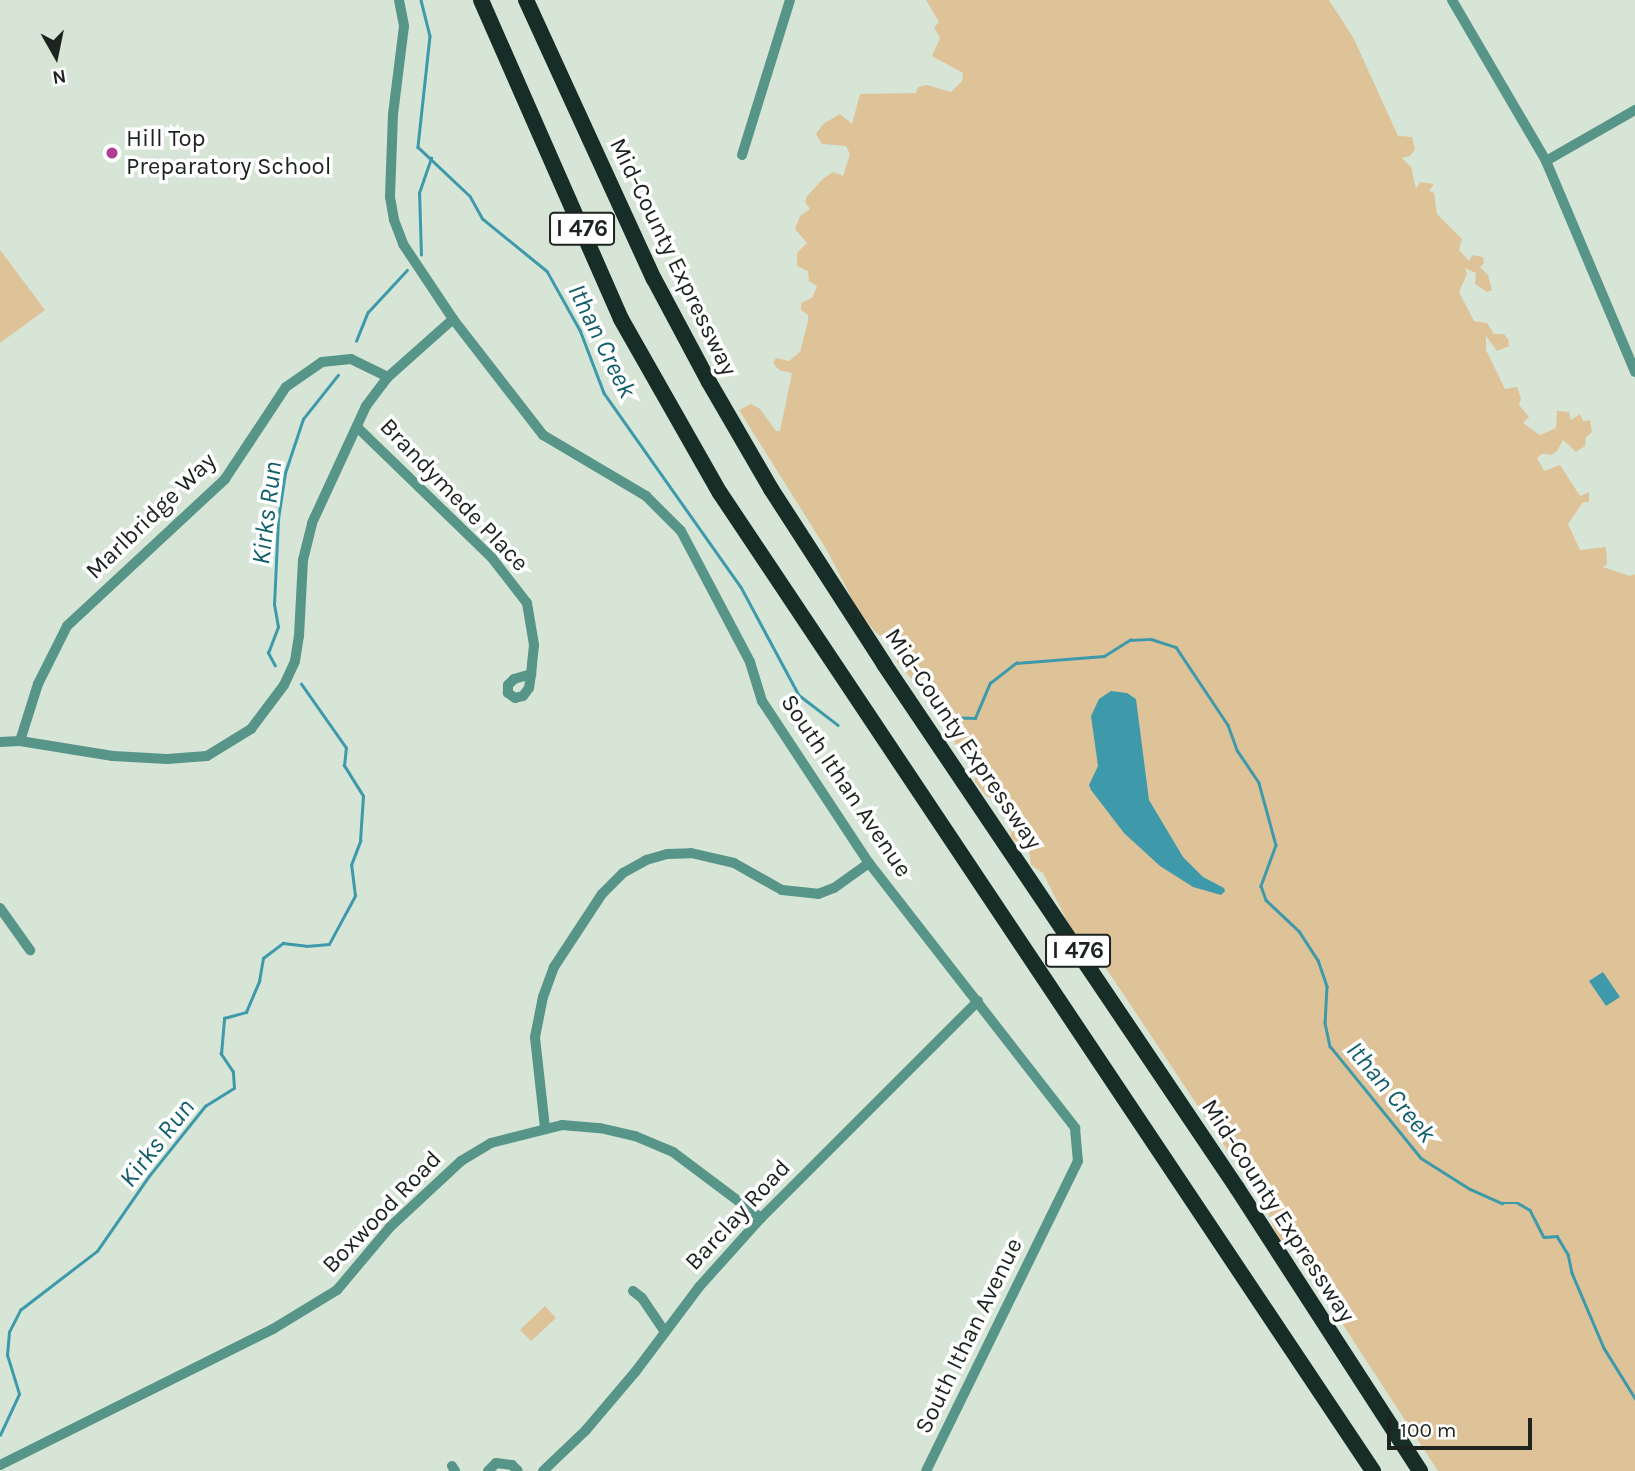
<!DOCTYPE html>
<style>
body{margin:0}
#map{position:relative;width:1635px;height:1471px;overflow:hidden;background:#d6e5d6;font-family:Karla,sans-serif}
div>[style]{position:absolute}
.green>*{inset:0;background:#dec399}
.water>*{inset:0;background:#3e9aab}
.stream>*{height:2.5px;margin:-1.25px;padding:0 1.25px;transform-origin:1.25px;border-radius:1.25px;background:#3e9aab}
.minor>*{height:10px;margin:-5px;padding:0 5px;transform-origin:5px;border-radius:5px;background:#579588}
.highway>*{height:16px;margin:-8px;padding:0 8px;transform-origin:8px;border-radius:8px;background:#172d28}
.dots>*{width:19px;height:19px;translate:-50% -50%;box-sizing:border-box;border:4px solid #fff;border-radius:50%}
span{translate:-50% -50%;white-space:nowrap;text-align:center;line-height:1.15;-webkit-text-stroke:7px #fff;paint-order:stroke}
.shield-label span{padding:2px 5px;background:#fff;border:2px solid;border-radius:5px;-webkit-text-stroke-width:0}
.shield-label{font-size:23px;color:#1d231e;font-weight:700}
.poi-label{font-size:24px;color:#1d231e}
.left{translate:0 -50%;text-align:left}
.street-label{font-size:24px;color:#1d231e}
.water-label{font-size:26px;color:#125e6a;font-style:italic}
.north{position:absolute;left:21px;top:21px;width:70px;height:70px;-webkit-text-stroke:5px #fff;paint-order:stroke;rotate:171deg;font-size:19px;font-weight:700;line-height:28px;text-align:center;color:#1d231e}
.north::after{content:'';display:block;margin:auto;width:24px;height:32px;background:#1d231e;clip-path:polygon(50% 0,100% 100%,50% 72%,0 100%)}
.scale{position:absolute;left:1387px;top:1418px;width:145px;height:32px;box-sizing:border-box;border:4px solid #1d231e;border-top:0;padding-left:9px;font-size:21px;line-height:24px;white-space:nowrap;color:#1d231e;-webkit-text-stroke:5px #fff;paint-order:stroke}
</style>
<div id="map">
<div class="green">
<i style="clip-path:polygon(926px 0,1329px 0,1354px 39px,1398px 136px,1412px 137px,1415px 149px,1410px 156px,1402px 158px,1411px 167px,1416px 189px,1420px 182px,1434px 184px,1429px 191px,1434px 193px,1437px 214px,1462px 239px,1459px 250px,1469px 261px,1472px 255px,1483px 257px,1484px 263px,1480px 267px,1488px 275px,1492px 290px,1487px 292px,1475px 284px,1476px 273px,1465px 268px,1467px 274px,1459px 292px,1474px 321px,1487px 323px,1494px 334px,1504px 334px,1508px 339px,1509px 346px,1497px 351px,1486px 336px,1486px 350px,1505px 389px,1517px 387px,1521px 398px,1519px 405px,1529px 417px,1523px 423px,1540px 435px,1556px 428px,1557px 411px,1569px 412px,1571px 420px,1580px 414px,1583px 421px,1590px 420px,1592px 432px,1586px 437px,1585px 446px,1576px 452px,1563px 440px,1557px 451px,1551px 455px,1542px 454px,1537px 458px,1544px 471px,1560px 465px,1580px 496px,1589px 492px,1589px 502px,1583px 502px,1568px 524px,1580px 550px,1606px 547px,1607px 564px,1603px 567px,1630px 576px,1635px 574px,1635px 1471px,1438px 1471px,1288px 1240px,1279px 1241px,1268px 1213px,1259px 1208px,1260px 1199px,1120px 989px,1094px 951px,1077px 941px,1043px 873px,1031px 865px,1029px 851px,1011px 838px,1010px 823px,995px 799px,986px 796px,974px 780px,977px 774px,964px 758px,929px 699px,897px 662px,887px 640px,875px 632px,856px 607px,828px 552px,739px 410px,751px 404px,760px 409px,776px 431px,780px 431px,792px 373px,779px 370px,773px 363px,776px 358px,789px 361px,800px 352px,808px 321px,808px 315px,801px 310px,801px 303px,812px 298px,817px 286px,809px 281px,808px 271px,797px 266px,797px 253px,807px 243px,795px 229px,800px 216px,810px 209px,805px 202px,807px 196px,824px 178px,833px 172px,843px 176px,850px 154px,846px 146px,822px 144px,816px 134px,823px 124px,840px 114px,852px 124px,860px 94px,916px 93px,918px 87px,927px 85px,951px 92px,962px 81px,963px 73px,932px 56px,940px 38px,934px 27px,939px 22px)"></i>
<i style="clip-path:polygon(0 250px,45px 310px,0 343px)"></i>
<i style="clip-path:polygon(545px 1306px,556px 1318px,531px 1341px,520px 1330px)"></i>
</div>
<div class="water">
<i style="clip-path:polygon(1111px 691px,1127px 693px,1136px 699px,1149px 800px,1183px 857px,1203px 877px,1224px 888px,1225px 891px,1221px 895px,1193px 887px,1160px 866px,1124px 833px,1091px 790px,1089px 785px,1098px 766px,1091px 716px,1099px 699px)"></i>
<i style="clip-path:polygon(1603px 972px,1620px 997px,1606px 1006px,1589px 981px)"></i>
</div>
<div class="stream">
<i style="left:421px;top:0;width:37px;rotate:76deg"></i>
<i style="left:430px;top:36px;width:112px;rotate:96.2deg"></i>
<i style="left:418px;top:147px;width:71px;rotate:43.3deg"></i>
<i style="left:470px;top:196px;width:26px;rotate:61deg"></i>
<i style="left:483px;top:219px;width:82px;rotate:39.1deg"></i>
<i style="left:547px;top:271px;width:68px;rotate:60.8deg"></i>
<i style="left:580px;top:330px;width:67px;rotate:69.1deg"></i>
<i style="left:604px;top:393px;width:237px;rotate:54.8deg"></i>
<i style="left:741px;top:587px;width:123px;rotate:61.8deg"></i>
<i style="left:799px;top:695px;width:49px;rotate:37.6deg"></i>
<i style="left:421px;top:255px;width:62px;rotate:-91.8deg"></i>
<i style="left:419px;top:193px;width:37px;rotate:-71deg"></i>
<i style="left:356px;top:341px;width:31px;rotate:-68deg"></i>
<i style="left:368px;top:312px;width:57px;rotate:-47.1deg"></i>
<i style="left:275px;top:666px;width:15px;rotate:-118deg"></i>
<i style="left:268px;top:653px;width:28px;rotate:-69deg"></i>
<i style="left:278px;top:627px;width:22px;rotate:-100deg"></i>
<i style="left:274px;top:605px;width:86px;rotate:-87.3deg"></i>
<i style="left:278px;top:519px;width:47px;rotate:-81.3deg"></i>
<i style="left:285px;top:473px;width:57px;rotate:-71.6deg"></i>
<i style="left:303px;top:419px;width:56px;rotate:-51.5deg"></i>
<i style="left:944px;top:717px;width:31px;rotate:2deg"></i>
<i style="left:975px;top:718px;width:38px;rotate:-67deg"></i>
<i style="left:990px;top:683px;width:33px;rotate:-38deg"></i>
<i style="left:1016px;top:663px;width:88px;rotate:-4.5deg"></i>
<i style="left:1104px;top:656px;width:31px;rotate:-32deg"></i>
<i style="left:1130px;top:640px;width:21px;rotate:-3deg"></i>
<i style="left:1151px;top:639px;width:26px;rotate:18deg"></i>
<i style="left:1176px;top:647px;width:94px;rotate:56.3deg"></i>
<i style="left:1228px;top:725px;width:27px;rotate:70deg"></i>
<i style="left:1237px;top:750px;width:40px;rotate:56deg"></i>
<i style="left:1259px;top:783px;width:64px;rotate:74.7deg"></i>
<i style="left:1276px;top:845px;width:44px;rotate:110.1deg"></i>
<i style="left:1261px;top:886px;width:15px;rotate:70deg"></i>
<i style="left:1266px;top:900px;width:45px;rotate:43.2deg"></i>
<i style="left:1299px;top:931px;width:35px;rotate:57deg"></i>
<i style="left:1318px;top:960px;width:28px;rotate:71deg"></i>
<i style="left:1327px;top:986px;width:37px;rotate:93deg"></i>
<i style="left:1325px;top:1023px;width:24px;rotate:78deg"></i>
<i style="left:1330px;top:1046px;width:144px;rotate:50.9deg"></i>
<i style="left:1421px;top:1158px;width:58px;rotate:32.3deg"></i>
<i style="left:1470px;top:1189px;width:35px;rotate:24deg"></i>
<i style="left:1502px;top:1203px;width:16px"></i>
<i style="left:1518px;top:1203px;width:14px;rotate:30deg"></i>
<i style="left:1530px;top:1210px;width:30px;rotate:63deg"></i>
<i style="left:1544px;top:1237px;width:13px;rotate:-4deg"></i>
<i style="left:1557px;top:1236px;width:21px;rotate:59deg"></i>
<i style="left:1568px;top:1254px;width:19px;rotate:78deg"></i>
<i style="left:1572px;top:1273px;width:82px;rotate:66.9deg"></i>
<i style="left:1604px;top:1348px;width:59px;rotate:58.2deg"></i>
<i style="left:0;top:1435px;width:45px;rotate:-65.1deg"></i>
<i style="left:19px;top:1394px;width:41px;rotate:-107.1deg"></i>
<i style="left:7px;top:1355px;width:23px;rotate:-85deg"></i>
<i style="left:9px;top:1332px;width:25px;rotate:-63deg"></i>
<i style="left:20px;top:1310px;width:97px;rotate:-37.5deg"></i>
<i style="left:97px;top:1251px;width:91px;rotate:-55.3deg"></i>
<i style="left:149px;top:1176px;width:90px;rotate:-51.3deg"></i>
<i style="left:205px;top:1106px;width:34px;rotate:-32deg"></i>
<i style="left:234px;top:1088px;width:16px;rotate:-94deg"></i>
<i style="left:233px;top:1072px;width:22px;rotate:-124deg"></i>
<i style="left:221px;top:1054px;width:36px;rotate:-85deg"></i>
<i style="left:224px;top:1018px;width:23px;rotate:-15deg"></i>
<i style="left:246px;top:1012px;width:34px;rotate:-67deg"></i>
<i style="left:259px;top:981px;width:23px;rotate:-80deg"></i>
<i style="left:263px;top:958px;width:25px;rotate:-37deg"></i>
<i style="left:283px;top:943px;width:23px;rotate:7deg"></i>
<i style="left:306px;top:946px;width:23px;rotate:-5deg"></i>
<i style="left:329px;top:944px;width:55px;rotate:-61.6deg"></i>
<i style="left:355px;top:896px;width:31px;rotate:-97deg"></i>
<i style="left:351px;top:865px;width:26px;rotate:-69deg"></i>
<i style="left:360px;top:841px;width:45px;rotate:-86.2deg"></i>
<i style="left:363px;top:796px;width:36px;rotate:-122deg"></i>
<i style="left:344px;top:766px;width:18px;rotate:-84deg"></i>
<i style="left:346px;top:748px;width:78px;rotate:-125.1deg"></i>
</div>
<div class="minor">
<i style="left:399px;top:0;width:26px;rotate:79deg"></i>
<i style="left:404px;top:26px;width:89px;rotate:97.1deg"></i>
<i style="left:393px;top:114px;width:83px;rotate:92.1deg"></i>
<i style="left:390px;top:197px;width:23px;rotate:80deg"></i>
<i style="left:394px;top:220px;width:26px;rotate:69deg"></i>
<i style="left:403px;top:244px;width:90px;rotate:56.3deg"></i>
<i style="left:453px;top:319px;width:147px;rotate:52.2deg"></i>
<i style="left:543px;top:435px;width:120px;rotate:30.6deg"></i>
<i style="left:646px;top:496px;width:49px;rotate:45deg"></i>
<i style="left:681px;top:531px;width:148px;rotate:62.2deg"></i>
<i style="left:750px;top:662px;width:41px;rotate:72.9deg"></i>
<i style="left:762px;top:701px;width:194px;rotate:56.6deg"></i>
<i style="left:869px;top:863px;width:336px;rotate:52.1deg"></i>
<i style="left:1075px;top:1128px;width:33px;rotate:85deg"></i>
<i style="left:1078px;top:1161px;width:345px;rotate:116.1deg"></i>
<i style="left:1452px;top:0;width:186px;rotate:59.7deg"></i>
<i style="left:1546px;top:161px;width:229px;rotate:67.1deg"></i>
<i style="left:742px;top:155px;width:162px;rotate:-72.8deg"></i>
<i style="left:1546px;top:161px;width:103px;rotate:-29.8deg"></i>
<i style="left:357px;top:427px;width:188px;rotate:44.1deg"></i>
<i style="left:492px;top:558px;width:57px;rotate:52.1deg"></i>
<i style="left:527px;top:603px;width:43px;rotate:80.5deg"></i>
<i style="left:534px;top:645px;width:20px;rotate:96deg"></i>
<i style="left:532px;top:665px;width:9px;rotate:96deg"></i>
<i style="left:531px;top:674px;width:14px;rotate:98deg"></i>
<i style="left:529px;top:688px;width:10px;rotate:127deg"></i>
<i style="left:523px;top:696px;width:8px;rotate:166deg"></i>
<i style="left:515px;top:698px;width:9px;rotate:-144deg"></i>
<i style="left:508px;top:693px;width:8px;rotate:-90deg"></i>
<i style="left:508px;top:685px;width:8px;rotate:-45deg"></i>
<i style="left:514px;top:679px;width:18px;rotate:-16deg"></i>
<i style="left:20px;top:741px;width:60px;rotate:-72.5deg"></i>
<i style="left:38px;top:684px;width:65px;rotate:-63.4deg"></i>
<i style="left:67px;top:626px;width:216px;rotate:-42.9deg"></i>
<i style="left:225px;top:479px;width:110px;rotate:-56.5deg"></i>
<i style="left:286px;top:387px;width:44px;rotate:-34.8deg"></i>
<i style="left:322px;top:362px;width:29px;rotate:-6deg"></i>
<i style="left:351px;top:359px;width:41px;rotate:25.9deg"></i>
<i style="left:0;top:742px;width:20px;rotate:-3deg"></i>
<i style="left:20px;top:741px;width:94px;rotate:9.2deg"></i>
<i style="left:113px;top:756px;width:54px;rotate:3.2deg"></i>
<i style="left:167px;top:759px;width:40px;rotate:-4.3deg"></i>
<i style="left:207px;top:756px;width:52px;rotate:-31.5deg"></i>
<i style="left:251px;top:729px;width:55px;rotate:-53.1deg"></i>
<i style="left:284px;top:685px;width:26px;rotate:-65deg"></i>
<i style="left:295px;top:661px;width:25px;rotate:-81deg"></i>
<i style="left:299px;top:636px;width:76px;rotate:-87deg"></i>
<i style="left:303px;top:560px;width:38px;rotate:-76deg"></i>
<i style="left:312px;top:523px;width:129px;rotate:-65.2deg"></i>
<i style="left:366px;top:406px;width:36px;rotate:-53deg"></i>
<i style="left:388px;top:377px;width:87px;rotate:-41.7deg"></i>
<i style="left:0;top:908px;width:52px;rotate:54.5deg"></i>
<i style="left:545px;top:1128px;width:92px;rotate:-96.3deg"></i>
<i style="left:535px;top:1037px;width:41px;rotate:-78.7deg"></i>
<i style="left:543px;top:997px;width:32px;rotate:-70deg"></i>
<i style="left:554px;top:967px;width:87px;rotate:-56.7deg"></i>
<i style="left:602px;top:894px;width:30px;rotate:-45deg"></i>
<i style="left:623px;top:873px;width:26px;rotate:-29deg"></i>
<i style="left:646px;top:860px;width:22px;rotate:-16deg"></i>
<i style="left:667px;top:854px;width:24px;rotate:-2deg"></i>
<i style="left:691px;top:853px;width:44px;rotate:13.1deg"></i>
<i style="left:734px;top:863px;width:55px;rotate:29.4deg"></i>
<i style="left:782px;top:890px;width:36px;rotate:6deg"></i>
<i style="left:818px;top:894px;width:17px;rotate:-21deg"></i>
<i style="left:834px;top:888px;width:43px;rotate:-35.5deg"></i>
<i style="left:633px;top:1291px;width:11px;rotate:38deg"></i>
<i style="left:642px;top:1298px;width:41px;rotate:55.9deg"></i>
<i style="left:0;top:1465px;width:305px;rotate:-26.5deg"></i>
<i style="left:273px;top:1329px;width:75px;rotate:-31.4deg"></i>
<i style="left:337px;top:1290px;width:82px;rotate:-49.9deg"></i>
<i style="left:390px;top:1227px;width:97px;rotate:-42.9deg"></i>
<i style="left:461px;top:1161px;width:35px;rotate:-31deg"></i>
<i style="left:491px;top:1143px;width:73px;rotate:-14.2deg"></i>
<i style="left:562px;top:1125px;width:38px;rotate:5deg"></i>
<i style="left:600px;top:1128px;width:36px;rotate:13deg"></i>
<i style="left:635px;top:1136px;width:41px;rotate:22.8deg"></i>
<i style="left:673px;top:1152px;width:110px;rotate:36.9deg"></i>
<i style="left:452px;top:1466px;width:6px;rotate:59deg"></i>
<i style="left:488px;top:1471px;width:11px;rotate:-45deg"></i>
<i style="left:496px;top:1463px;width:16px;rotate:7deg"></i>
<i style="left:512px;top:1465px;width:8px;rotate:45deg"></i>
<i style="left:543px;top:1471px;width:59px;rotate:-43.6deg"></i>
<i style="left:586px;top:1430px;width:77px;rotate:-49.7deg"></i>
<i style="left:636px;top:1371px;width:105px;rotate:-53.1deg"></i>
<i style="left:699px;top:1287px;width:93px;rotate:-48.1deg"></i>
<i style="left:761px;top:1218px;width:307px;rotate:-45deg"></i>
</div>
<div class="highway">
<i style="left:481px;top:0;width:348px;rotate:66.3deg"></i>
<i style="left:621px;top:319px;width:200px;rotate:60.4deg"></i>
<i style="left:720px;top:493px;width:1176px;rotate:56.27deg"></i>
<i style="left:526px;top:0;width:307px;rotate:65.4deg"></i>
<i style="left:654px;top:279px;width:117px;rotate:61.9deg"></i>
<i style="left:709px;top:382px;width:124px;rotate:59.9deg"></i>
<i style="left:771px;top:489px;width:208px;rotate:57.1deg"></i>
<i style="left:884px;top:664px;width:632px;rotate:56.03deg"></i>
<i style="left:1237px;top:1188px;width:337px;rotate:57.1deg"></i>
</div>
<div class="dots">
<i style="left:112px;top:153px;background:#b33c93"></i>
</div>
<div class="shield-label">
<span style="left:582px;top:229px">I 476</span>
<span style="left:1078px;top:951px">I 476</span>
</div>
<div class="poi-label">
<span class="left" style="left:126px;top:153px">Hill Top<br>Preparatory School</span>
</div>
<div class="street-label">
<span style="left:673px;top:257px;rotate:64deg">Mid-County Expressway</span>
<span style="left:454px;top:495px;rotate:46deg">Brandymede Place</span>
<span style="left:151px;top:516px;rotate:-44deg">Marlbridge Way</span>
<span style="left:963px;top:739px;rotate:56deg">Mid-County Expressway</span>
<span style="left:846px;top:786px;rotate:56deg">South Ithan Avenue</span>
<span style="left:1278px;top:1211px;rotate:57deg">Mid-County Expressway</span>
<span style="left:382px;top:1212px;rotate:-46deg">Boxwood Road</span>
<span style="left:738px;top:1215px;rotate:-47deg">Barclay Road</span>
<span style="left:969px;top:1336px;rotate:-64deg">South Ithan Avenue</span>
</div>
<div class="water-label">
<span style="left:602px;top:341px;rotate:64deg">Ithan Creek</span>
<span style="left:267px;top:513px;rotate:-83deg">Kirks Run</span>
<span style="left:1391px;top:1092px;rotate:50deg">Ithan Creek</span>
<span style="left:157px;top:1143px;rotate:-52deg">Kirks Run</span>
</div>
<div class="north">N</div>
<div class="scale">100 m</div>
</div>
